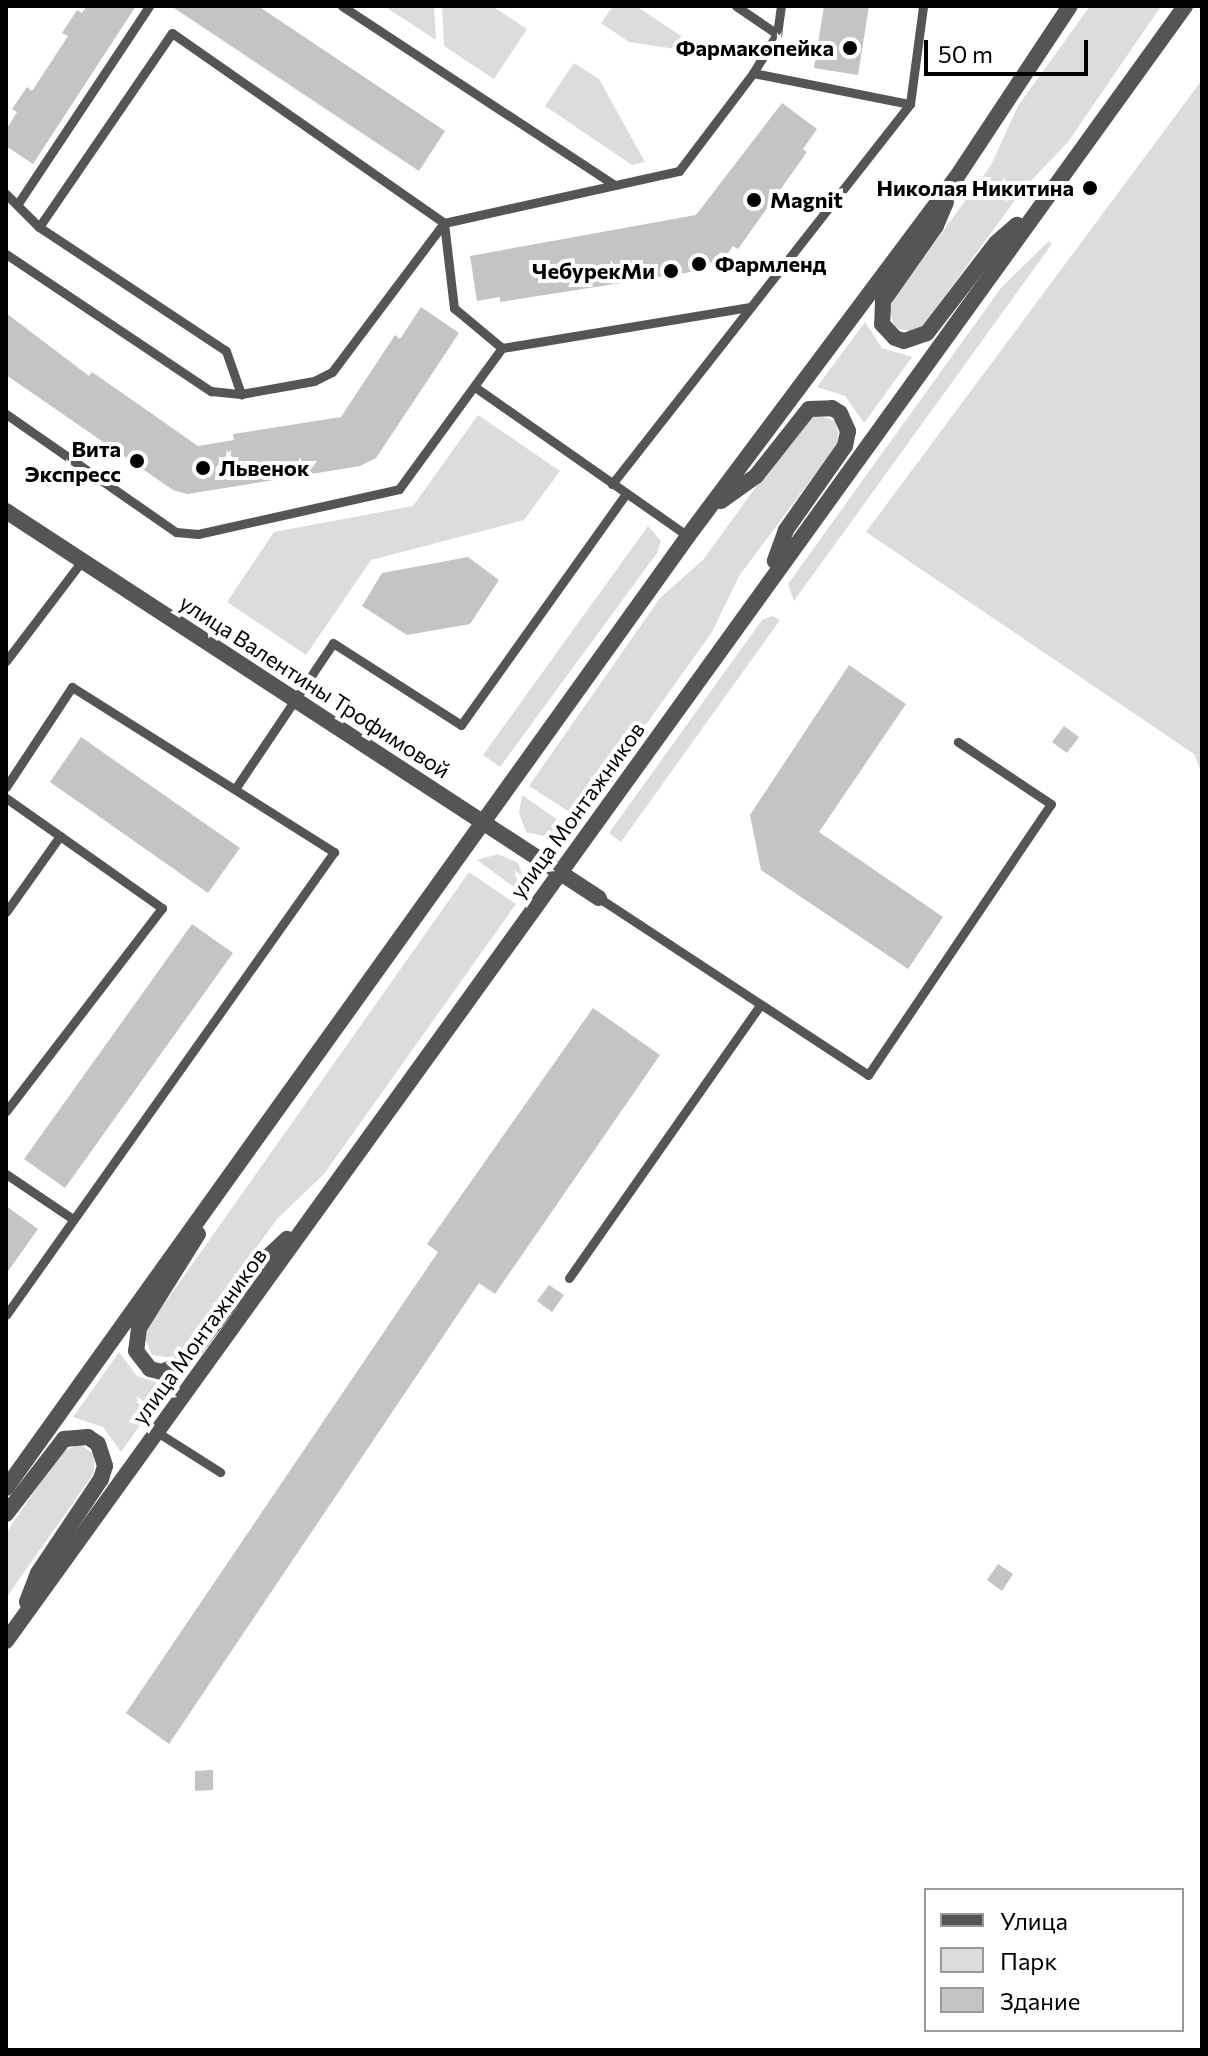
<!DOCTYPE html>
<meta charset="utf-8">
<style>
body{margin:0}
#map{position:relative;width:1208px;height:2056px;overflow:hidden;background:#fff;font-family:Commissioner,sans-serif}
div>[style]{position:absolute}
.green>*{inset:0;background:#dcdcdc}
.building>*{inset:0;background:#c4c4c4}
.service>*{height:9px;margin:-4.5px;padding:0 4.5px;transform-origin:4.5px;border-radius:4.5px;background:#555}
.minor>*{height:16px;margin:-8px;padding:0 8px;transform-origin:8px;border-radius:8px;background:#555}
.dots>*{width:22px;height:22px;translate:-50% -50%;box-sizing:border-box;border:4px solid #fff;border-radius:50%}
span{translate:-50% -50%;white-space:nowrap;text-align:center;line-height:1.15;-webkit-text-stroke:8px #fff;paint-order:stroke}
.poi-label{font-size:22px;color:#000;font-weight:700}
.right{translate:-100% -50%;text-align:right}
.left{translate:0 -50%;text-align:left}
.street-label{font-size:22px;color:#000}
.frame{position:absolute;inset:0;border:8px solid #000;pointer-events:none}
.legend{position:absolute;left:924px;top:1888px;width:260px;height:144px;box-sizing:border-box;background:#fff;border:2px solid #999;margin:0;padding:10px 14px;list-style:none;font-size:24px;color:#000}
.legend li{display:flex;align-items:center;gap:16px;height:40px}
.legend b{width:40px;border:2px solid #999}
.scale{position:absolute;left:924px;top:40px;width:164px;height:36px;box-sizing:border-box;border:4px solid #000;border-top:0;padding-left:10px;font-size:24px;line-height:28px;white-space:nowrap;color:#000;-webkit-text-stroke:6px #fff;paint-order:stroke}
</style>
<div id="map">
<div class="green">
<i style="clip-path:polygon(384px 6px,434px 6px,436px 40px)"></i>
<i style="clip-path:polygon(442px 6px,492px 6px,527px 29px,494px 79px,444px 46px)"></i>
<i style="clip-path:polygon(613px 6px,636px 6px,708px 54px,629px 42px,601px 23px)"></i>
<i style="clip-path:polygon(1090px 6px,1161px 6px,1068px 142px,1024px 188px,925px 323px,916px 332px,895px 328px,889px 310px,894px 299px,991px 165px,1018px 106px)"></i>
<i style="clip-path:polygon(574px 63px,599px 79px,645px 162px,632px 165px,545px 106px)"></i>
<i style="clip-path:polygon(1202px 80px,1202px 774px,1194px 754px,866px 532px)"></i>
<i style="clip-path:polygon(1049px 241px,1052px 244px,794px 601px,788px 584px,1001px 288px)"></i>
<i style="clip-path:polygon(865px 322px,882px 348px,912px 357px,864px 423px,845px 396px,817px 387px)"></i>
<i style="clip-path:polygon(478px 415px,560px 471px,524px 520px,371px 560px,306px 655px,227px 602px,274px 532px,413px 506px)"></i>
<i style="clip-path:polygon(816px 415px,836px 421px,839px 442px,739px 576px,712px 632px,579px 818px,529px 786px,660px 598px,703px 560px,805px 419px)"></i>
<i style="clip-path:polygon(648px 526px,661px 541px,657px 553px,500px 767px,483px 755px)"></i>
<i style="clip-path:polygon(772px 616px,780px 620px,621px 842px,609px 833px,762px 620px)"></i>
<i style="clip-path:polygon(522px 795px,571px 829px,556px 839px,526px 832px,519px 813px)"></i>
<i style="clip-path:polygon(498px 854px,518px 863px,526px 885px,522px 893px,477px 860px)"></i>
<i style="clip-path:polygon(469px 872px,516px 904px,324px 1174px,277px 1219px,181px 1351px,173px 1358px,152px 1355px,145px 1339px,148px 1327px)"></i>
<i style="clip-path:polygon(119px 1352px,137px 1376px,168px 1386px,121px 1452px,103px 1427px,73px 1417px)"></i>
<i style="clip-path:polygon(80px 1444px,94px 1454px,94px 1473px,6px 1598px,6px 1533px,60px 1453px)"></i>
</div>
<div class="building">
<i style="clip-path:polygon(87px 6px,136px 6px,33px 164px,6px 146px,6px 130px,17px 112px,12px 109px,27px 87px,32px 91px,68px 36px,62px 33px,77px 10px,82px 13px)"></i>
<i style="clip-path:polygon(171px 6px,258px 6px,445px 131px,419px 171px)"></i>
<i style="clip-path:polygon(824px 6px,869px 6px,858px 75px,814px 68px)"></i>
<i style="clip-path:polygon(782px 103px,817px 129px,803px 149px,807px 152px,738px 249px,733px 246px,726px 256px,721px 252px,714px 262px,696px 265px,697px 271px,500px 302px,500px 297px,477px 301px,470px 256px,696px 215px)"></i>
<i style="clip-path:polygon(421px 307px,459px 333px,376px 458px,360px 466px,287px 478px,187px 494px,173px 490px,6px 375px,6px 313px,89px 376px,92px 372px,198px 446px,234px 440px,233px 434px,341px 417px,395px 335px,400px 339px)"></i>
<i style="clip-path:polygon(468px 557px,499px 580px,470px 624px,407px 635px,362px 606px,382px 573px)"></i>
<i style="clip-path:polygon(849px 665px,906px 704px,819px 832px,943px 917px,908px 969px,761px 870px,750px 815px)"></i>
<i style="clip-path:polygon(1064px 726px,1079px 737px,1067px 753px,1052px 742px)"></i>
<i style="clip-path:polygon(81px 737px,240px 848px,208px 893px,50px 782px)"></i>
<i style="clip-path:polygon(192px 924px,233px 953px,65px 1188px,24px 1159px)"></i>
<i style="clip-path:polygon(593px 1008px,660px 1055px,495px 1294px,479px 1283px,169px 1744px,126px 1713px,438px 1252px,427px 1244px)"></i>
<i style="clip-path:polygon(6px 1206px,38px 1229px,6px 1274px)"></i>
<i style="clip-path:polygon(549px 1285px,564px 1295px,552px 1312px,537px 1301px)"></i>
<i style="clip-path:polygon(998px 1564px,1013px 1574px,1002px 1591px,987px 1580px)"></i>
<i style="clip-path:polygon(213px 1770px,213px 1790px,195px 1791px,195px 1771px)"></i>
</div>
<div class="service">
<i style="left:342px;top:6px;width:326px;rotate:33.3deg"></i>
<i style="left:736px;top:6px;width:50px;rotate:34.3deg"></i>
<i style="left:753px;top:73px;width:46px;rotate:-58.4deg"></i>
<i style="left:777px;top:34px;width:28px;rotate:-82deg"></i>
<i style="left:910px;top:104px;width:99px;rotate:-82.4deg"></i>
<i style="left:6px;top:194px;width:47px;rotate:45deg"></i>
<i style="left:39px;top:227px;width:224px;rotate:33.5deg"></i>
<i style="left:226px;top:351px;width:46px;rotate:70.8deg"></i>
<i style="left:19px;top:202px;width:235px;rotate:-56.4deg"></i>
<i style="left:39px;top:227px;width:235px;rotate:-55.6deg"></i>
<i style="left:172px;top:33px;width:332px;rotate:34.9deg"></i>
<i style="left:444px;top:223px;width:86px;rotate:83.3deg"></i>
<i style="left:454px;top:308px;width:62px;rotate:39.8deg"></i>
<i style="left:6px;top:254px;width:247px;rotate:33.8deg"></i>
<i style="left:211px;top:391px;width:30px;rotate:6deg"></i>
<i style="left:241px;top:394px;width:74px;rotate:-10.1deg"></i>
<i style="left:314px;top:381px;width:20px;rotate:-27deg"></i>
<i style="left:332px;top:372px;width:186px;rotate:-53.1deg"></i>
<i style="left:444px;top:223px;width:241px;rotate:-12.5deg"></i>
<i style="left:679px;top:171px;width:123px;rotate:-52.9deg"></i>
<i style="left:753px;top:73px;width:160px;rotate:11.2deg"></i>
<i style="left:910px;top:104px;width:483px;rotate:128.1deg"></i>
<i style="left:475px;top:387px;width:260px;rotate:35deg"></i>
<i style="left:6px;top:414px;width:207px;rotate:34.8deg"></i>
<i style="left:176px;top:532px;width:22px;rotate:5deg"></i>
<i style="left:198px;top:534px;width:206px;rotate:-12.6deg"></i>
<i style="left:399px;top:489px;width:175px;rotate:-53.9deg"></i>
<i style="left:502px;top:348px;width:250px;rotate:-9.4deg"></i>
<i style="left:6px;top:661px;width:126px;rotate:-52.8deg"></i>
<i style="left:237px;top:786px;width:172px;rotate:-56.1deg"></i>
<i style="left:333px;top:643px;width:152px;rotate:32.6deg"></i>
<i style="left:461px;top:725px;width:282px;rotate:-54.5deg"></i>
<i style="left:6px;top:787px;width:120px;rotate:-56.6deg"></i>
<i style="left:72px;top:687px;width:310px;rotate:32.2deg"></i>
<i style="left:334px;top:852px;width:567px;rotate:125.31deg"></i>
<i style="left:6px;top:798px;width:66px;rotate:35.1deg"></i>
<i style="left:599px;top:898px;width:322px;rotate:33.3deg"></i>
<i style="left:868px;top:1075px;width:327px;rotate:-56deg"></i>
<i style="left:1051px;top:804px;width:112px;rotate:-146.3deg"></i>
<i style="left:6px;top:912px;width:93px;rotate:-54.6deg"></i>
<i style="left:60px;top:836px;width:125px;rotate:35.2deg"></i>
<i style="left:162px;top:908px;width:256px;rotate:127.5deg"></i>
<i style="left:6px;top:1174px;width:81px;rotate:33.9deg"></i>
<i style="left:569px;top:1278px;width:331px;rotate:-55deg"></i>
<i style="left:157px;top:1432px;width:75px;rotate:32.4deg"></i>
</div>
<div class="minor">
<i style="left:946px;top:202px;width:26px;rotate:113deg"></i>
<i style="left:936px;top:226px;width:92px;rotate:125.2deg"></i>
<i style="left:883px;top:301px;width:23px;rotate:92deg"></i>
<i style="left:882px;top:324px;width:19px;rotate:47deg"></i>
<i style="left:895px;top:338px;width:9px;rotate:18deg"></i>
<i style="left:904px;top:341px;width:24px;rotate:-19deg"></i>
<i style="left:927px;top:333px;width:113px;rotate:-52.5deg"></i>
<i style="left:996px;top:243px;width:28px;rotate:-41deg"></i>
<i style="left:721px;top:501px;width:43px;rotate:-35.5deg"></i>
<i style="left:756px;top:476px;width:85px;rotate:-51.7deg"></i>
<i style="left:809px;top:409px;width:23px;rotate:-2deg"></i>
<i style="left:832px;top:408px;width:9px;rotate:32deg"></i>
<i style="left:840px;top:413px;width:20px;rotate:66deg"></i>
<i style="left:848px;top:431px;width:15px;rotate:101deg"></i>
<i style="left:845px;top:446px;width:103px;rotate:125.1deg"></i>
<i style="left:786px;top:530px;width:33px;rotate:110deg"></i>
<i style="left:6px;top:511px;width:708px;rotate:33.13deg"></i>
<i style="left:198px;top:1234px;width:111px;rotate:122.1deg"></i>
<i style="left:139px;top:1328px;width:23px;rotate:97deg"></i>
<i style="left:136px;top:1351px;width:23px;rotate:52deg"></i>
<i style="left:150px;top:1369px;width:12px;rotate:14deg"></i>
<i style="left:162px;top:1372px;width:26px;rotate:-25deg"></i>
<i style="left:186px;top:1361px;width:122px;rotate:-52.7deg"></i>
<i style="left:260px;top:1264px;width:37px;rotate:-43deg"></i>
<i style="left:6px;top:1488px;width:1171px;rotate:-54.38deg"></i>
<i style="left:688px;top:536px;width:447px;rotate:-53.2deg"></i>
<i style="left:956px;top:178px;width:206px;rotate:-56.5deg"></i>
<i style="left:6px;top:1514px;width:95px;rotate:-52.3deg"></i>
<i style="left:64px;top:1439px;width:24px;rotate:-5deg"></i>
<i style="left:88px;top:1437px;width:12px;rotate:35deg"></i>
<i style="left:98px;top:1444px;width:23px;rotate:72deg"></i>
<i style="left:105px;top:1466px;width:14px;rotate:107deg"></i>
<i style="left:101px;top:1479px;width:113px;rotate:123.8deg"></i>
<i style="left:38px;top:1573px;width:31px;rotate:111deg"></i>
<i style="left:6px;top:1641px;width:2016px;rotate:-54.2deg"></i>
</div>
<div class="dots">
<i style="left:850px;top:48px;background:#000"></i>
<i style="left:1090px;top:188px;background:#000"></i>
<i style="left:754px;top:200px;background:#000"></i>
<i style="left:699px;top:264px;background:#000"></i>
<i style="left:671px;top:271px;background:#000"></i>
<i style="left:137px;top:461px;background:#000"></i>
<i style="left:203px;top:468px;background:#000"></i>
</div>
<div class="poi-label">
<span class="right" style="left:834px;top:48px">Фармакопейка</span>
<span class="right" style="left:1074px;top:188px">Николая Никитина</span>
<span class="left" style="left:770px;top:200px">Magnit</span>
<span class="left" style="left:715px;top:264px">Фармленд</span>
<span class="right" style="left:655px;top:271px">ЧебурекМи</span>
<span class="right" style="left:121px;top:461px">Вита<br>Экспресс</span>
<span class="left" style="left:219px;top:468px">Львенок</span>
</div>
<div class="street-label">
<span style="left:315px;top:686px;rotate:33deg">улица Валентины Трофимовой</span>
<span style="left:577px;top:810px;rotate:-54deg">улица Монтажников</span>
<span style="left:199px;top:1336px;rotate:-54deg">улица Монтажников</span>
</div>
<div class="frame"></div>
<ul class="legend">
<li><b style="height:10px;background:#555"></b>Улица</li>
<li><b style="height:22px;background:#dcdcdc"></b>Парк</li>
<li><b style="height:22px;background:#c4c4c4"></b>Здание</li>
</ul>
<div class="scale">50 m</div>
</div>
